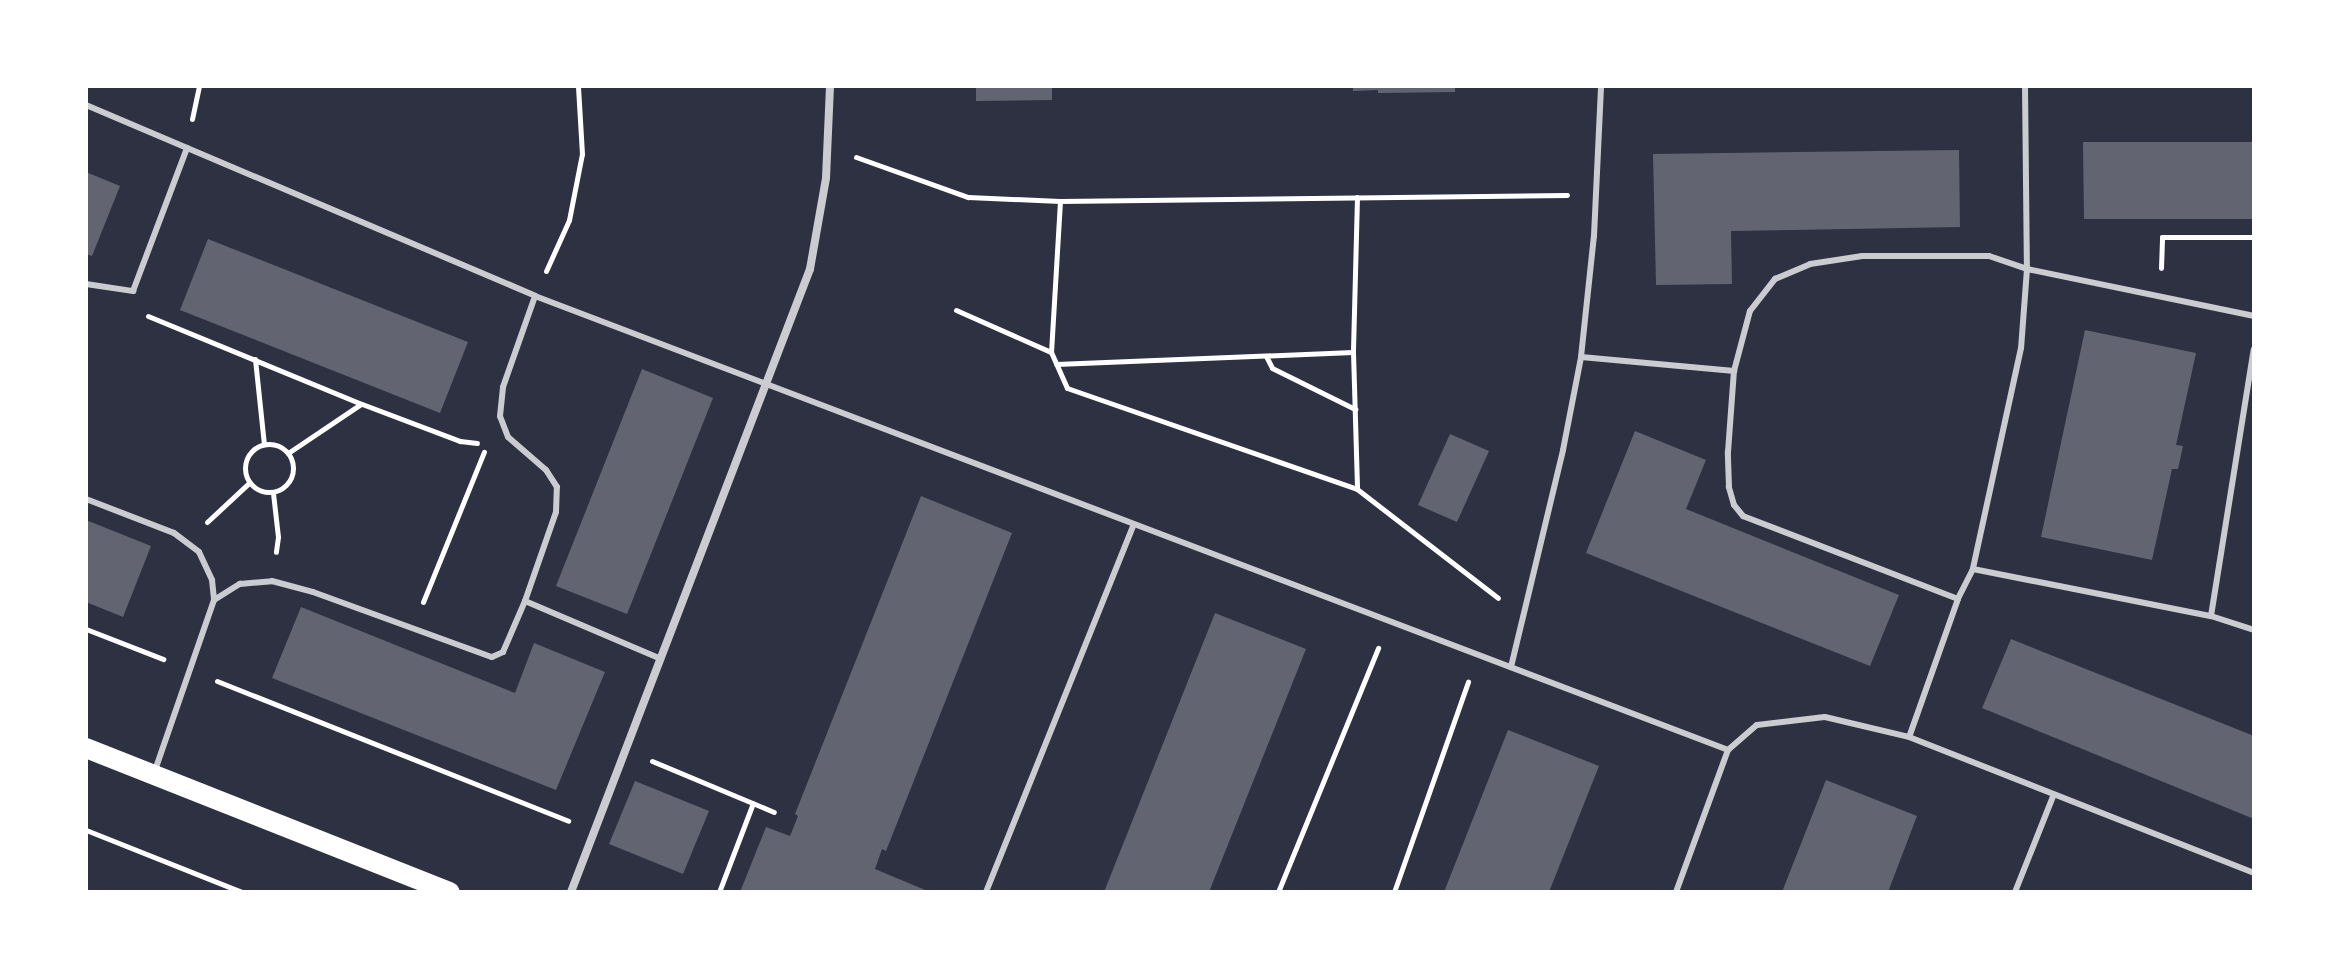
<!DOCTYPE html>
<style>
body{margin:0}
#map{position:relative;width:2340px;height:978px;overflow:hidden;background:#2d3142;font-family:Lato,sans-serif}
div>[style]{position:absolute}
.building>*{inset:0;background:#626471}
.path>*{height:5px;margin:-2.5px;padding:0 2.5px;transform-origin:2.5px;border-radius:2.5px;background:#fff}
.path>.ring{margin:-2.5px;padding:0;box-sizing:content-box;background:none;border:5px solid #fff;border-radius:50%}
.service>*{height:6px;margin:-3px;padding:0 3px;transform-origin:3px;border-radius:3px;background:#caccd0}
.minor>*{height:8px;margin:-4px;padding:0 4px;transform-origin:4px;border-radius:4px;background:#caccd0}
.primary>*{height:20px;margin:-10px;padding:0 10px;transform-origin:10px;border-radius:10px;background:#fff}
span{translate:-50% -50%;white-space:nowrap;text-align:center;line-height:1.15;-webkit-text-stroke:6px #fff;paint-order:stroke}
.frame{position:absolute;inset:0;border:88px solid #fff;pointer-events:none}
</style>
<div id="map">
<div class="building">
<i style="clip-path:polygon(976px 86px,1052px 86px,1052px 100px,976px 101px)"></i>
<i style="clip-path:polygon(1353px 86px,1455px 86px,1455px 92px,1378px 93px,1378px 90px,1353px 91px)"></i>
<i style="clip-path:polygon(2083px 142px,2254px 142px,2254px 219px,2084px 219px)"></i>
<i style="clip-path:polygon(1959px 150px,1960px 227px,1731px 231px,1732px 284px,1656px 285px,1653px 154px)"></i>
<i style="clip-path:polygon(86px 172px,120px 186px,92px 256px,86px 254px)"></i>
<i style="clip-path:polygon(208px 239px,468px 342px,440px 413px,180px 310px)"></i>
<i style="clip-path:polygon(2085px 330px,2196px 353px,2176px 445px,2183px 446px,2178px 469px,2172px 469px,2152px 560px,2041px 537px)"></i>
<i style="clip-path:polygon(642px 369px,713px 398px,627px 614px,556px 586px)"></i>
<i style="clip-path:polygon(1635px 431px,1706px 460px,1686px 509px,1899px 595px,1870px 666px,1586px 553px)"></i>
<i style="clip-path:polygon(1450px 434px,1489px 451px,1457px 522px,1418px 505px)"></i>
<i style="clip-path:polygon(921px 496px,1012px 533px,886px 851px,882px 849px,875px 869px,930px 892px,740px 892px,766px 827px,790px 836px,798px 816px,795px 814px)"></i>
<i style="clip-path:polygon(86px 520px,151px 546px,123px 617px,86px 602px)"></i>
<i style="clip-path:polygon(301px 607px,515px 693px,534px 643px,605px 672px,556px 790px,272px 678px)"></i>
<i style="clip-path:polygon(1215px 613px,1306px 649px,1209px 892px,1104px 892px)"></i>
<i style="clip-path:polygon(2011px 639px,2254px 736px,2254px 819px,1982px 708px)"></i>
<i style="clip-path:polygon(1508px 730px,1599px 766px,1549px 892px,1444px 892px)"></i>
<i style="clip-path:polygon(1826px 780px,1917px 816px,1888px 892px,1782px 892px)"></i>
<i style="clip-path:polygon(635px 781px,709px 811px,683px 874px,609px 844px)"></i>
</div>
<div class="path">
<i style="left:192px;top:119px;width:34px;rotate:-78deg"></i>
<i style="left:856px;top:157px;width:119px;rotate:19.7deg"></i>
<i style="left:968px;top:197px;width:92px;rotate:2.5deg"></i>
<i style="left:1060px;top:201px;width:507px;rotate:-0.68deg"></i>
<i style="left:1357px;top:197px;width:155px;rotate:91.5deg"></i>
<i style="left:1353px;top:352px;width:137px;rotate:88.3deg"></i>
<i style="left:1060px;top:201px;width:151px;rotate:93.4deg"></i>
<i style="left:1051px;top:352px;width:39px;rotate:66deg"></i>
<i style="left:1067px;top:388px;width:307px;rotate:19.2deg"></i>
<i style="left:1357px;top:489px;width:178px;rotate:37.7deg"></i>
<i style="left:2161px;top:268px;width:31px;rotate:-88deg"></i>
<i style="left:2162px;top:237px;width:92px"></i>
<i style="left:546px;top:271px;width:56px;rotate:-65.7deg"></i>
<i style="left:569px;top:220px;width:67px;rotate:-78.9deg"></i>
<i style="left:582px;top:154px;width:68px;rotate:-93.4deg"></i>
<i style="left:956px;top:310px;width:104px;rotate:23.9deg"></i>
<i style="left:148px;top:316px;width:231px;rotate:22.4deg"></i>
<i style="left:362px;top:404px;width:105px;rotate:20.7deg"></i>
<i style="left:460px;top:441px;width:17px;rotate:7deg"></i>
<i style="left:1266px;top:356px;width:13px;rotate:63deg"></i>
<i style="left:1272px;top:368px;width:93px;rotate:26.3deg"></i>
<i style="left:255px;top:359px;width:85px;rotate:84deg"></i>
<i style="left:1056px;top:364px;width:297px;rotate:-2.3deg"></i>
<i class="ring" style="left:245px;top:444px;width:43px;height:43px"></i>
<i style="left:288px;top:453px;width:88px;rotate:-33.9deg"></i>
<i style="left:273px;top:493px;width:44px;rotate:83.5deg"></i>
<i style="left:278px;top:537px;width:15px;rotate:98deg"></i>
<i style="left:207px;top:522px;width:57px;rotate:-42.9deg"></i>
<i style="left:423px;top:602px;width:162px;rotate:-67.9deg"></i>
<i style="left:86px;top:629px;width:83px;rotate:21.3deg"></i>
<i style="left:217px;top:681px;width:378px;rotate:21.7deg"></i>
<i style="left:652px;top:761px;width:132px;rotate:22.7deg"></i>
<i style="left:86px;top:830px;width:168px;rotate:21.7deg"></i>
<i style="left:719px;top:892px;width:95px;rotate:-69.1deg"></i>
<i style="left:1278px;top:892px;width:264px;rotate:-67.7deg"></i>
<i style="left:1394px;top:892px;width:223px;rotate:-70.6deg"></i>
</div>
<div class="service">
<i style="left:2025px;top:86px;width:183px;rotate:89.4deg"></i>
<i style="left:2027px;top:269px;width:79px;rotate:94.3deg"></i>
<i style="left:2021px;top:348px;width:226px;rotate:102.3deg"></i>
<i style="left:1973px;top:569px;width:34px;rotate:117deg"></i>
<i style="left:1958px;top:599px;width:146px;rotate:109.5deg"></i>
<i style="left:1909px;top:737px;width:371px;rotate:21.5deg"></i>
<i style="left:86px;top:105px;width:488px;rotate:23deg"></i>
<i style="left:535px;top:296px;width:1276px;rotate:20.83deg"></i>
<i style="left:86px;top:284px;width:48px;rotate:8.5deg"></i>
<i style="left:133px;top:291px;width:153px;rotate:-69.3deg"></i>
<i style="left:1581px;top:357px;width:154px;rotate:5.2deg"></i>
<i style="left:86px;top:499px;width:94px;rotate:21.1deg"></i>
<i style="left:174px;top:533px;width:31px;rotate:37deg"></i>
<i style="left:199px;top:552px;width:31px;rotate:65deg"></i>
<i style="left:212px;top:580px;width:20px;rotate:84deg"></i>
<i style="left:214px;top:600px;width:180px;rotate:109.1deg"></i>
<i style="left:1973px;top:569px;width:243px;rotate:11.2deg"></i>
<i style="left:2211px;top:616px;width:45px;rotate:18deg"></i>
<i style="left:1958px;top:599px;width:230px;rotate:-158.9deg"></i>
<i style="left:1743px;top:516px;width:14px;rotate:-129deg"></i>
<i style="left:1734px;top:505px;width:19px;rotate:-106deg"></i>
<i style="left:1729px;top:487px;width:35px;rotate:-92deg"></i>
<i style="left:1728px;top:452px;width:81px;rotate:-85.8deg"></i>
<i style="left:1734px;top:371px;width:62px;rotate:-75.1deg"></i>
<i style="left:1750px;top:311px;width:41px;rotate:-52deg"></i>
<i style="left:1775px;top:279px;width:38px;rotate:-23deg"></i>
<i style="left:1810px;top:264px;width:53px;rotate:-8.7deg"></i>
<i style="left:1862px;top:256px;width:127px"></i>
<i style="left:1989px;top:256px;width:40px;rotate:18.9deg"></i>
<i style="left:2027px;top:269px;width:232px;rotate:11.7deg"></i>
<i style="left:214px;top:600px;width:31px;rotate:-32deg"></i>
<i style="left:240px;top:584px;width:32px;rotate:-5deg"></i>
<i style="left:272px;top:581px;width:42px;rotate:15deg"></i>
<i style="left:313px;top:592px;width:190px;rotate:20deg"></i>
<i style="left:492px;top:657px;width:12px;rotate:-24deg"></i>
<i style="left:503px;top:652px;width:56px;rotate:-66.7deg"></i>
<i style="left:525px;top:601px;width:94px;rotate:-70.8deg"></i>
<i style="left:556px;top:512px;width:25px;rotate:-88deg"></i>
<i style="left:557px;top:487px;width:20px;rotate:-123deg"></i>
<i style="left:546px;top:470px;width:50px;rotate:-139deg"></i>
<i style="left:508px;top:437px;width:22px;rotate:-111deg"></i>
<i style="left:500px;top:416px;width:29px;rotate:-84deg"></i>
<i style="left:503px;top:387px;width:96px;rotate:-70.6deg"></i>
<i style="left:525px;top:601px;width:148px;rotate:23.1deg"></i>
<i style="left:2211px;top:616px;width:270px;rotate:-80.9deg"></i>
<i style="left:1511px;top:667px;width:223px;rotate:-76.5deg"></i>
<i style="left:1563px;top:450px;width:95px;rotate:-79deg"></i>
<i style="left:1581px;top:357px;width:122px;rotate:-83.9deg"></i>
<i style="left:1594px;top:236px;width:150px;rotate:-87.3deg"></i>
<i style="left:986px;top:892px;width:394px;rotate:-68.1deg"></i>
<i style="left:1676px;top:892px;width:151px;rotate:-69.9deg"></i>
<i style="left:1728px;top:750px;width:38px;rotate:-41deg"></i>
<i style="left:1757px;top:725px;width:68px;rotate:-6.7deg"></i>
<i style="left:1825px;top:717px;width:86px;rotate:13.4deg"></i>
<i style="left:2015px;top:892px;width:105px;rotate:-68.3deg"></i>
</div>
<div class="minor">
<i style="left:571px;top:892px;width:667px;rotate:-69.01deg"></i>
<i style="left:810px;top:269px;width:92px;rotate:-80deg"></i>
<i style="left:826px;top:178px;width:92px;rotate:-87.5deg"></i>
</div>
<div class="primary">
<i style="left:86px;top:748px;width:391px;rotate:21.6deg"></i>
</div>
<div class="frame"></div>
</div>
